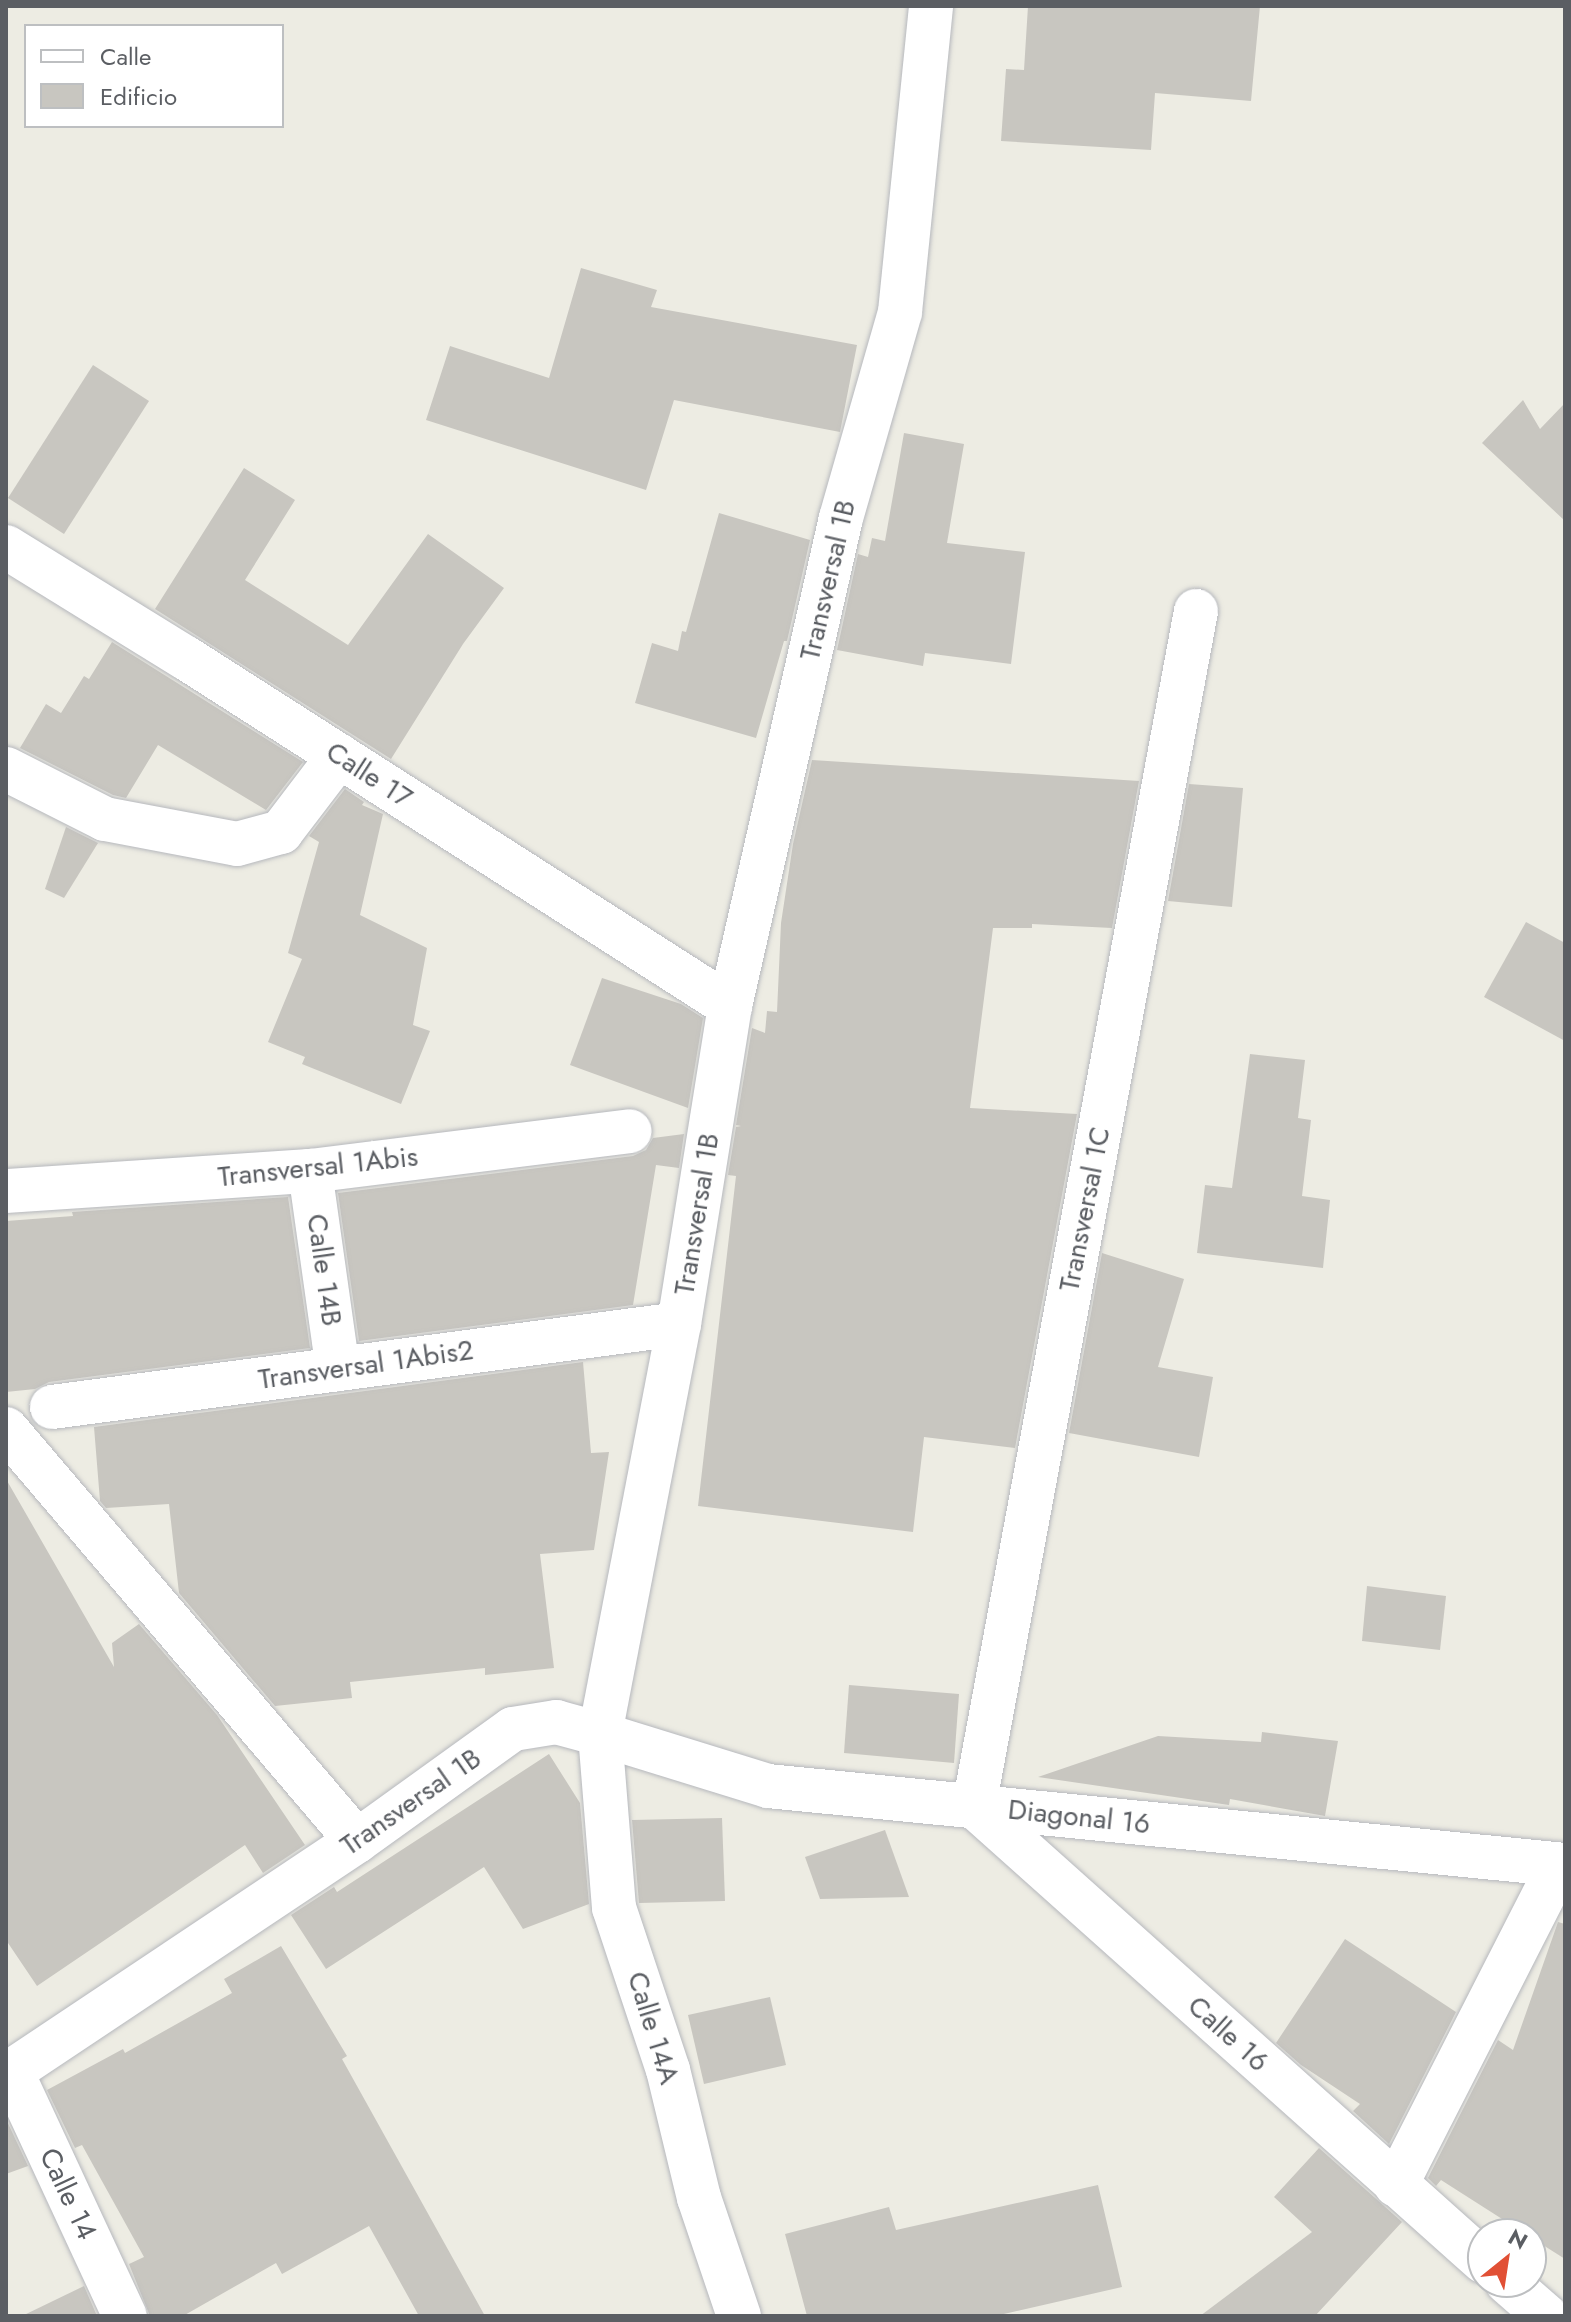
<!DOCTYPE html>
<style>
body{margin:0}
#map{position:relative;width:1571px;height:2322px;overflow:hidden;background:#edece3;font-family:Jost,sans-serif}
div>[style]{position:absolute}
.building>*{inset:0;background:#c8c6c0}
.roads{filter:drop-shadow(0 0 2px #b6b8bd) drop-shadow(0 0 2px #b6b8bd)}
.minor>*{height:44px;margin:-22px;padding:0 22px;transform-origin:22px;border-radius:22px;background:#fff}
span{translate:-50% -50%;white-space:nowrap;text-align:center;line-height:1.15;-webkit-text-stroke:8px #fff;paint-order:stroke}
.street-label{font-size:28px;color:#5b5e63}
.frame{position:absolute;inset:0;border:8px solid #5b5e63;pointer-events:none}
.legend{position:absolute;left:24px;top:24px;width:260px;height:104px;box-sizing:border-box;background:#fff;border:2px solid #bdbfc1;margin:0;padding:10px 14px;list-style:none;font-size:24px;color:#5b5e63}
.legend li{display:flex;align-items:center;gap:16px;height:40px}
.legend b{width:40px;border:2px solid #bdbfc1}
.north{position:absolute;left:1467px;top:2218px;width:80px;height:80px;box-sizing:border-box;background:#fff;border:2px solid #bdbfc1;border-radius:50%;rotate:30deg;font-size:22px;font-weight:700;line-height:32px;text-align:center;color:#5b5e63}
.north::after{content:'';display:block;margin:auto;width:28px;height:36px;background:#e15035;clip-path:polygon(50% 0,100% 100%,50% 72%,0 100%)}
</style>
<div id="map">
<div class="building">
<i style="clip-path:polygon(1028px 6px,1260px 6px,1251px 101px,1155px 93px,1151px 150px,1001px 141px,1006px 69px,1024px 70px)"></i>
<i style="clip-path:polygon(581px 268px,657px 290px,651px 307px,857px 345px,840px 432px,674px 400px,646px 490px,426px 420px,450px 346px,549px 378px)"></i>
<i style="clip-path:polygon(93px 365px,149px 401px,64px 534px,8px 498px)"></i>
<i style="clip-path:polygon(1523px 400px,1540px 429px,1565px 403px,1565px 521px,1482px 443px)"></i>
<i style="clip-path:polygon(904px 433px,964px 444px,947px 543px,1025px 552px,1011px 664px,925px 653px,923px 666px,837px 650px,858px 554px,868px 557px,872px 538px,885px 541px)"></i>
<i style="clip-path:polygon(244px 468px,295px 500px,245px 580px,348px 645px,428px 534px,504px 588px,463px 644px,391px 759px,155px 609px)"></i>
<i style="clip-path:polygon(719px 513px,810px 540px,787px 641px,784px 641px,756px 738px,635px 703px,652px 643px,678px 651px,682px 631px,686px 632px)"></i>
<i style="clip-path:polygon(112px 642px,303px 762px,266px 810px,158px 745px,126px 798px,113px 795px,20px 748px,46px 704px,61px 713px,84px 676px,89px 679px)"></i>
<i style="clip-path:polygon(812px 760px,1139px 781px,1112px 928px,1032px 924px,1032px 928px,993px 928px,970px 1108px,1077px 1114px,1015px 1448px,924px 1437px,913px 1532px,698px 1506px,736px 1176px,728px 1175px,736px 1127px,741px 1126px,736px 1125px,752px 1028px,765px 1033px,767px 1011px,777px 1012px,781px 923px,793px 844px)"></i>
<i style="clip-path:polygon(1189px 784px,1243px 788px,1232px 907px,1168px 901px)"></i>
<i style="clip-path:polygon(345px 789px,364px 802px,362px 805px,383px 814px,360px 915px,427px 948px,413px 1025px,430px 1031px,401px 1104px,302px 1064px,305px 1057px,268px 1042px,302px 959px,288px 953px,319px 842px,309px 836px)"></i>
<i style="clip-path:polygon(66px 827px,98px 843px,64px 898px,45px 889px)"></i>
<i style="clip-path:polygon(1526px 922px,1565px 943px,1565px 1041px,1484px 997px)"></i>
<i style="clip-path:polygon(602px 978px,681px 1004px,703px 1018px,688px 1108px,570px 1065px)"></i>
<i style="clip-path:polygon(1250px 1054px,1305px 1060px,1298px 1118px,1311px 1120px,1302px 1196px,1330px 1200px,1323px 1268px,1197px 1253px,1205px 1185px,1232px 1188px)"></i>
<i style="clip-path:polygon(684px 1134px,679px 1168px,656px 1165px,633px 1305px,359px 1341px,338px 1193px,633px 1156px,646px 1150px,653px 1138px)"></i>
<i style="clip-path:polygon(288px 1197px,310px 1348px,49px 1382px,35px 1389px,6px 1392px,6px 1221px,73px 1216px,72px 1212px)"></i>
<i style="clip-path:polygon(1102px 1253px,1184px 1279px,1158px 1367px,1213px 1377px,1199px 1457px,1069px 1433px)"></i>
<i style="clip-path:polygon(583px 1362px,591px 1453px,609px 1452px,594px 1550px,540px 1554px,554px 1668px,485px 1675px,485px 1668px,350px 1682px,352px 1698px,275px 1706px,179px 1593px,169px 1504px,106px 1508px,100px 1501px,94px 1427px)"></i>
<i style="clip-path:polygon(6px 1479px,114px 1667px,112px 1643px,139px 1624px,217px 1715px,305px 1845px,263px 1873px,245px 1845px,37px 1986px,6px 1940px)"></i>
<i style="clip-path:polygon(1367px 1586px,1446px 1596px,1440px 1650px,1362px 1641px)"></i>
<i style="clip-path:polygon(849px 1685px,959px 1694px,954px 1763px,844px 1753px)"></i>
<i style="clip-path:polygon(1262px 1732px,1338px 1741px,1325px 1816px,1230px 1799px,1229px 1805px,1038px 1777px,1158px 1736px,1261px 1742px)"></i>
<i style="clip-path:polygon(549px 1754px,580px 1803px,589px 1904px,523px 1929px,484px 1867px,326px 1969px,291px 1915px,334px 1887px,337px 1892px)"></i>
<i style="clip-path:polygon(722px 1818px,725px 1901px,639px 1903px,632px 1820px)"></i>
<i style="clip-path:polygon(885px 1830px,909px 1897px,820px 1899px,805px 1857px)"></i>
<i style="clip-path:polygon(1558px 1922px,1565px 1924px,1565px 2259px,1441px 2180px,1436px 2186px,1428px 2178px,1498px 2040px,1513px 2050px)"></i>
<i style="clip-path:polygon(1345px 1939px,1456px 2012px,1389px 2144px,1353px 2111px,1360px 2104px,1301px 2065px,1276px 2043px)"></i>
<i style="clip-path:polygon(281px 1946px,347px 2056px,342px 2059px,485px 2316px,419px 2316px,369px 2226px,282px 2274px,276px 2263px,183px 2316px,150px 2316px,129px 2264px,144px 2257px,82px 2145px,75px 2148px,47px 2090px,123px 2049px,125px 2053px,232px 1993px,224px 1979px)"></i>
<i style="clip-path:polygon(770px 1997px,786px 2065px,704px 2084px,688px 2015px)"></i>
<i style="clip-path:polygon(6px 2119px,28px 2166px,6px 2174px)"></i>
<i style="clip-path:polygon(1319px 2148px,1402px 2222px,1315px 2316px,1200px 2316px,1312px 2232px,1274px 2197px)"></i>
<i style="clip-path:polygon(1098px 2185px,1122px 2287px,995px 2316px,807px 2316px,785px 2234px,889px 2207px,896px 2230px)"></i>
<i style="clip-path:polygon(84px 2286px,97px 2316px,22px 2316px)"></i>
</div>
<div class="roads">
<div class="minor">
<i style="left:6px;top:547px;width:211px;rotate:31.7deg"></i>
<i style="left:186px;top:658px;width:646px;rotate:32.61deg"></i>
<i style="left:1196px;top:611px;width:1215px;rotate:100.52deg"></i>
<i style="left:974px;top:1806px;width:683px;rotate:41.79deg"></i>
<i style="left:6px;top:769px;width:111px;rotate:26.8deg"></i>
<i style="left:105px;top:819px;width:134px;rotate:10.7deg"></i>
<i style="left:237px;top:844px;width:46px;rotate:-15.3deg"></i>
<i style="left:281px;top:832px;width:96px;rotate:-52.7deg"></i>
<i style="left:310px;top:1171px;width:200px;rotate:82deg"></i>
<i style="left:6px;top:1191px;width:305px;rotate:-3.8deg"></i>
<i style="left:310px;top:1171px;width:322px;rotate:-7.1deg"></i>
<i style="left:52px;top:1407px;width:632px;rotate:-7.54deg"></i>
<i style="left:6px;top:1429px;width:541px;rotate:49.57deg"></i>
<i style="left:12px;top:2073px;width:268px;rotate:65.1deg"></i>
<i style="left:6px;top:2075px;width:422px;rotate:-33.7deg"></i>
<i style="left:357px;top:1841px;width:192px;rotate:-35.7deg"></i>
<i style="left:513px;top:1729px;width:44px;rotate:-9.2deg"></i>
<i style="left:556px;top:1722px;width:46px;rotate:15.3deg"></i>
<i style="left:600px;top:1734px;width:418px;rotate:-79.1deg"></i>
<i style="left:679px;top:1324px;width:322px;rotate:-80.9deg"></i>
<i style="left:730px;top:1006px;width:500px;rotate:-77.19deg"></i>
<i style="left:841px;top:518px;width:214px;rotate:-74deg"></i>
<i style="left:900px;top:312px;width:308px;rotate:-84.2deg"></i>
<i style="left:1396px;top:2185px;width:359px;rotate:-63deg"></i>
<i style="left:1507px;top:2282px;width:52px;rotate:41.1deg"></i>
<i style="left:739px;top:2316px;width:125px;rotate:-108.7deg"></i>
<i style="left:699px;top:2198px;width:132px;rotate:-103.6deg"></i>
<i style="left:668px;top:2070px;width:171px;rotate:-108.4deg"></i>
<i style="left:614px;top:1908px;width:175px;rotate:-94.6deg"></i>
<i style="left:600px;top:1734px;width:176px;rotate:17.2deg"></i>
<i style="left:768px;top:1786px;width:801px;rotate:5.66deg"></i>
</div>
</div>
<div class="street-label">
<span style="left:828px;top:580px;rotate:-77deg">Transversal 1B</span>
<span style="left:369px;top:775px;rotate:33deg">Calle 17</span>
<span style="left:318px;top:1167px;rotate:-6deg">Transversal 1Abis</span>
<span style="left:1085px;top:1209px;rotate:-79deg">Transversal 1C</span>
<span style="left:697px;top:1214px;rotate:-81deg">Transversal 1B</span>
<span style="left:324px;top:1270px;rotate:82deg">Calle 14B</span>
<span style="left:366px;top:1365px;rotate:-8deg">Transversal 1Abis2</span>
<span style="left:411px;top:1802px;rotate:-35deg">Transversal 1B</span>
<span style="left:1079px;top:1817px;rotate:6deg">Diagonal 16</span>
<span style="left:653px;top:2028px;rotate:73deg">Calle 14A</span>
<span style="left:1228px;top:2034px;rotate:42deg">Calle 16</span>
<span style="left:68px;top:2194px;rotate:65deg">Calle 14</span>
</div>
<div class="frame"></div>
<ul class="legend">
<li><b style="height:10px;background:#fff"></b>Calle</li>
<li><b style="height:22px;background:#c8c6c0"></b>Edificio</li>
</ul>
<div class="north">N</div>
</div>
